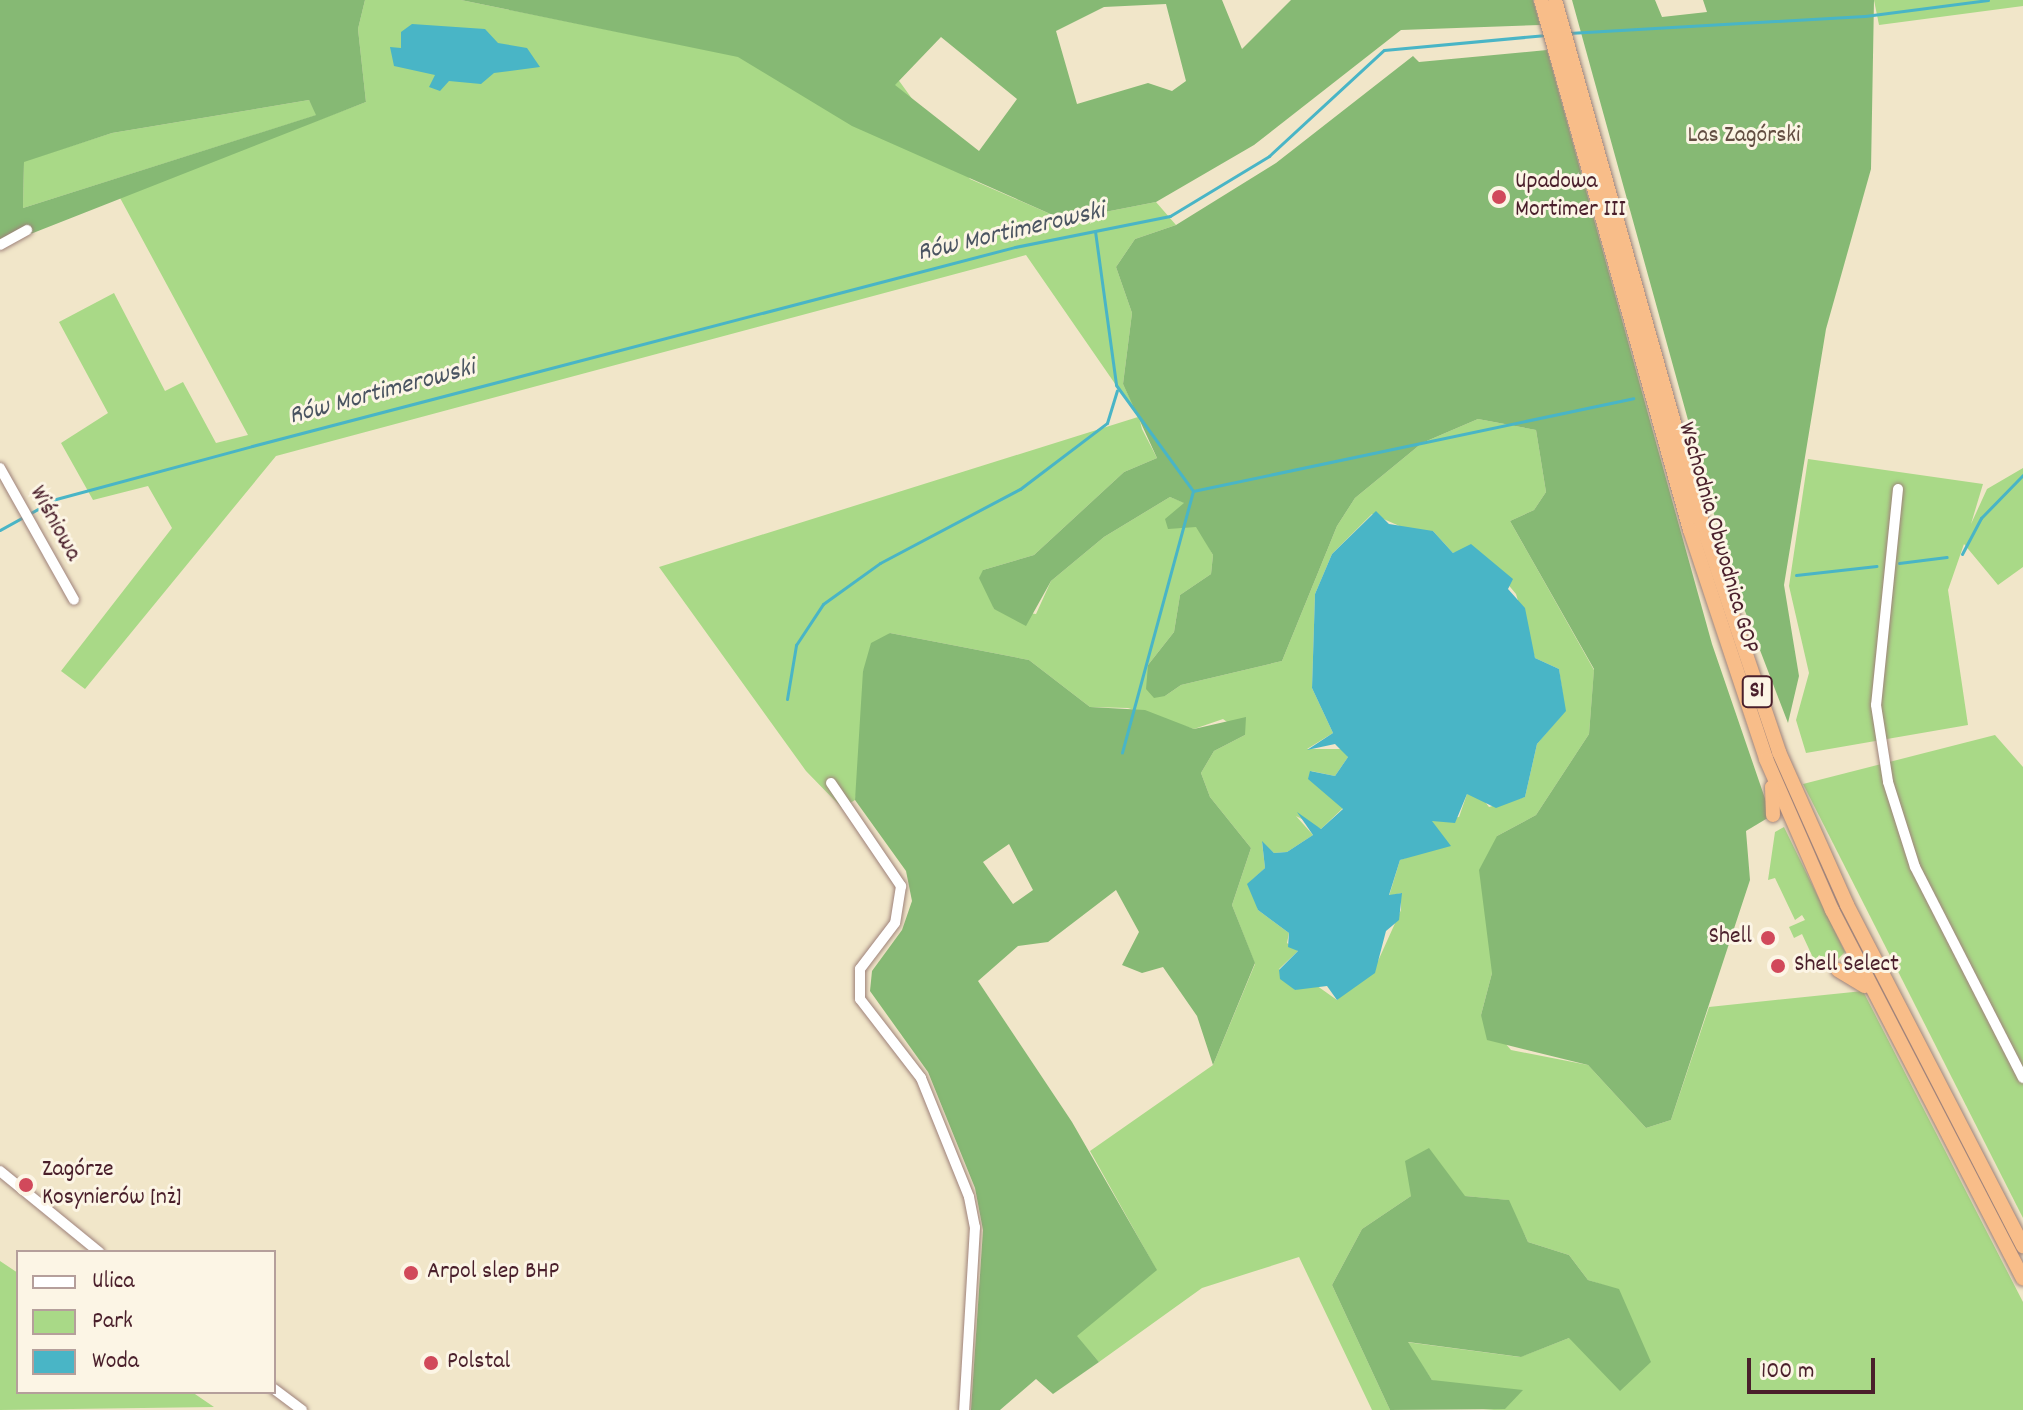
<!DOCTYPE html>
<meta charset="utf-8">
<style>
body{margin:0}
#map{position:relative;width:2023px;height:1410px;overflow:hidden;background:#f1e6c9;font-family:Dekko,sans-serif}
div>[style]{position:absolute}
.green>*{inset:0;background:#a9d987}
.forest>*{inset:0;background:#86b974}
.water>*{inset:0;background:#49b5c6}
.stream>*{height:3px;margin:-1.5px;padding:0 1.5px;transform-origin:1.5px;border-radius:1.5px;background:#49b5c6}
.roads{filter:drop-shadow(0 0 2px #9e827a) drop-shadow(0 0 2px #9e827a)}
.minor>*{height:10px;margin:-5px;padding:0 5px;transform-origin:5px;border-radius:5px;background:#fff}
.highway>*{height:14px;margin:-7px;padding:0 7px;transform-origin:7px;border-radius:7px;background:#f8bd89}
.dots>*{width:22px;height:22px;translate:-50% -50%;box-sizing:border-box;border:4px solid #fcf5e5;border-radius:50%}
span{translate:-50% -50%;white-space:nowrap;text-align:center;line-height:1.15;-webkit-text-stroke:6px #fcf5e5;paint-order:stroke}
.shield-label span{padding:2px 6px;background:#fcf5e5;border:2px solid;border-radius:6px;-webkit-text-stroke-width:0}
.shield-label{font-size:22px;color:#4a1f2b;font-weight:700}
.park-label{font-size:24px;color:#624e42}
.poi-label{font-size:24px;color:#4a1f2b}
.left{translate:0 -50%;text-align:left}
.right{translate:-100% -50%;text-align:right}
.street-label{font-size:24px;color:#4a1f2b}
.water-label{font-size:26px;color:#4a5461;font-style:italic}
.legend{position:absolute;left:16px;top:1250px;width:260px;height:144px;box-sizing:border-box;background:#fcf5e5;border:2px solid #b59f9b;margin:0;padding:10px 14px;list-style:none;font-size:24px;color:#4a1f2b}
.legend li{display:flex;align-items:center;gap:16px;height:40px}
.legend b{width:40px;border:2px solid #b59f9b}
.scale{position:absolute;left:1747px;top:1358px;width:128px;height:36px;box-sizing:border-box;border:4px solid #4a1f2b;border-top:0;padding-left:10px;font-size:24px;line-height:28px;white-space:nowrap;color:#4a1f2b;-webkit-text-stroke:6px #fcf5e5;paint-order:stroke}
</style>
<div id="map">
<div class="green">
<i style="clip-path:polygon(evenodd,365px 0,461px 0,708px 50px,853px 17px,970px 179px,1064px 220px,1156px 202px,1176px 225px,1135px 239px,1116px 267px,1132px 313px,1123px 384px,1139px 417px,1142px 429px,1157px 458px,1124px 472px,1034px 555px,983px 570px,994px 609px,1036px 614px,1051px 581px,1104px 537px,1170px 497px,1185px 503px,1213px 555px,1211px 574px,1180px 595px,1174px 632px,1148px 665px,1165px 696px,1181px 685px,1282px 661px,1337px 526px,1355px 498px,1422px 443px,1478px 419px,1536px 430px,1546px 492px,1534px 510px,1510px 521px,1594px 670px,1589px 734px,1536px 815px,1497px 836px,1492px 973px,1481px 1015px,1511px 1050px,1588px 1065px,1646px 1128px,1671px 1120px,1709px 1007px,1863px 991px,2023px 1302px,2023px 1410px,1483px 1410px,1505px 1408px,1432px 1380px,1406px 1342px,1520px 1357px,1569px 1338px,1619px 1290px,1588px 1280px,1569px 1255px,1528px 1242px,1508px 1200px,1465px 1196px,1411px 1196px,1362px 1229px,1332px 1285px,1390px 1410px,1372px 1410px,1299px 1257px,1202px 1288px,1099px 1362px,1076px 1336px,1156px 1269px,1090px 1151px,1213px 1065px,1255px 964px,1232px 905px,1251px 848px,1210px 797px,1201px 773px,1214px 751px,1245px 735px,1223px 719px,1194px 729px,1128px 708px,1090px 707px,1029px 660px,890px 633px,863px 671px,863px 755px,855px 800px,842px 808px,806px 771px,659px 567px,1138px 417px,1026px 255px,276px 456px,85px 689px,61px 671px,172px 528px,148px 486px,93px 500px,61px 443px,108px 413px,59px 322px,114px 293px,165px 391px,183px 382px,216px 443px,248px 435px,119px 196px,366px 102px,358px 29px,365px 0,1372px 514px,1411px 531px,1433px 531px,1453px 553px,1465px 550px,1496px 570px,1516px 594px,1535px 658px,1559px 669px,1565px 711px,1537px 744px,1525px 797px,1489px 807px,1480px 795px,1467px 794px,1459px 817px,1432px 821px,1434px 848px,1400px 860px,1389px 896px,1401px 893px,1401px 910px,1378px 961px,1337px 1000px,1313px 983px,1295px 990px,1279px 969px,1298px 951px,1287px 943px,1289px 933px,1258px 910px,1252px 880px,1265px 868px,1262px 842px,1274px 853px,1287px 852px,1313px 835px,1296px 816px,1321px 829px,1343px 808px,1311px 771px,1335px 776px,1348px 757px,1344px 749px,1307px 749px,1333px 733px,1312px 688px,1315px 594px,1332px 554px,1372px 514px)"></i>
<i style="clip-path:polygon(1874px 0,2023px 0,2023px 6px,1879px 25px)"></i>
<i style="clip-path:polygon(309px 100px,317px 115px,23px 208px,24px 161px,112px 133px)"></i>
<i style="clip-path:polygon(1808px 459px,1983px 484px,1971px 524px,1987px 489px,2023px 468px,2023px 567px,1998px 585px,1964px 544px,1948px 590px,1968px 725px,1806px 753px,1796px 720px,1809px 673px,1789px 586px)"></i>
<i style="clip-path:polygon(1995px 735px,2023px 767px,2023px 1218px,1803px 784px)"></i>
<i style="clip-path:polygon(1784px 827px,1845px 952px,1833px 964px,1819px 955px,1815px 962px,1802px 934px,1794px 938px,1789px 927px,1805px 920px,1802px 915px,1795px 920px,1775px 878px,1768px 880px,1775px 832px)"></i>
<i style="clip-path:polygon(0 1261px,18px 1273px,18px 1392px,192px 1392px,214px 1407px,0 1410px)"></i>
</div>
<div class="forest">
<i style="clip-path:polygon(evenodd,0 0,365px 0,358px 29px,366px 102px,0 246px,0 0,309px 100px,316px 115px,23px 208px,24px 162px,112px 133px,309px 100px)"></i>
<i style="clip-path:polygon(evenodd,461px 0,1222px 0,1242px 49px,1291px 0,1533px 0,1540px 25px,1401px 30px,1254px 145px,1156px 202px,1064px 220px,852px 126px,738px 57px,461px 0,1166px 4px,1186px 81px,1172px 91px,1148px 83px,1077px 104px,1056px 31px,1104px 7px,1166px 4px,461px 0,941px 37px,1017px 99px,979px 151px,895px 85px,941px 37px)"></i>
<i style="clip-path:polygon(1572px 0,1655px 0,1662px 17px,1707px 12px,1703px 0,1874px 0,1871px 169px,1826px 329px,1784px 585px,1799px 676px,1788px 723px,1730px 572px)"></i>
<i style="clip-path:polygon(1547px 50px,1712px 644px,1771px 816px,1746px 831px,1750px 880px,1671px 1120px,1646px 1128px,1588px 1065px,1487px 1040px,1481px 1015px,1492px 973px,1479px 870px,1497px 836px,1536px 815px,1589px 734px,1594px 669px,1510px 521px,1534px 510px,1546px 492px,1536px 430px,1478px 419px,1422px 443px,1355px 498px,1337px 526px,1282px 661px,1181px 685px,1165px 696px,1154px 698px,1146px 689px,1148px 665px,1174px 632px,1180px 595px,1211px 574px,1213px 555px,1196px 527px,1168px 529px,1165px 519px,1184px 503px,1170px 497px,1104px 537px,1051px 581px,1026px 626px,994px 609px,979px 578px,983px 570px,1034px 555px,1124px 472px,1157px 458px,1123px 384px,1132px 313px,1116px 267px,1135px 239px,1176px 225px,1276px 163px,1413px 56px,1419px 62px)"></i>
<i style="clip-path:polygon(evenodd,890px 633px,1029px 660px,1090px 707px,1145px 710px,1194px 729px,1246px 717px,1245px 735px,1214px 751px,1201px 773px,1210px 797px,1251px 848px,1232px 905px,1255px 963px,1213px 1065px,1197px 1016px,1163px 967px,1142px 973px,1122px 965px,1139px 932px,1116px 890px,1048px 942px,1018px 946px,978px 981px,1072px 1122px,1157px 1270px,1077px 1336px,1099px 1362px,1053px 1394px,1036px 1379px,1000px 1410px,971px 1410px,983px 1230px,975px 1188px,928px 1072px,870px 991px,872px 971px,902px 930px,912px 901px,906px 871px,855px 800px,863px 671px,871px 643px,890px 633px,1009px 844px,1033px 890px,1013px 904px,983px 862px,1009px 844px)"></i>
<i style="clip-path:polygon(1429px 1148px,1465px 1196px,1509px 1200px,1528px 1242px,1569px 1255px,1588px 1280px,1619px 1289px,1651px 1362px,1620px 1391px,1569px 1338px,1521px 1357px,1408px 1342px,1432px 1380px,1523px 1390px,1505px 1409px,1390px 1410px,1332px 1285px,1362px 1229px,1411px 1196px,1405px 1161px)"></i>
</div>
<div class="water">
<i style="clip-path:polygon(412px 24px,485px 29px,498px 43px,527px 48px,540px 67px,494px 73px,481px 84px,449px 81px,440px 91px,429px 87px,435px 75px,394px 66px,390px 47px,401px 48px,401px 32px)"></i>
<i style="clip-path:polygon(1376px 511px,1389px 524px,1433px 531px,1453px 553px,1471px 544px,1513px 579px,1508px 589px,1525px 608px,1535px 658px,1559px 669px,1566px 711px,1537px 744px,1525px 797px,1496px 808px,1467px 794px,1455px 823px,1432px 821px,1451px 846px,1400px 860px,1389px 895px,1402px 893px,1399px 920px,1386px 931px,1375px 973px,1337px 1000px,1327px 986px,1295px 990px,1280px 979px,1279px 970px,1298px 951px,1288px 947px,1289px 933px,1258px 910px,1247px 884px,1265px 868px,1262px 841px,1274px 853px,1287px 852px,1313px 835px,1297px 812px,1321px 829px,1343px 809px,1308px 779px,1310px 771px,1335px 776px,1348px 757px,1335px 744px,1307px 750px,1333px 733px,1312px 688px,1315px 594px,1332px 554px)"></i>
</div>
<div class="stream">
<i style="left:1569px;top:33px;width:296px;rotate:-3.3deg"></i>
<i style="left:1865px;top:16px;width:124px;rotate:-7.4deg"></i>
<i style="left:1095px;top:231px;width:155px;rotate:82.2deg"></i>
<i style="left:1116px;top:385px;width:131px;rotate:54deg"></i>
<i style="left:1193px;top:491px;width:271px;rotate:105.2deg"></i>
<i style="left:1193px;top:491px;width:450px;rotate:-11.9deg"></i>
<i style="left:0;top:530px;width:64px;rotate:-29deg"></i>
<i style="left:56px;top:499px;width:203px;rotate:-15.1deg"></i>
<i style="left:252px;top:446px;width:789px;rotate:-14.62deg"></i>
<i style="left:1015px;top:247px;width:158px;rotate:-11.3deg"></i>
<i style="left:1170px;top:216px;width:116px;rotate:-31.2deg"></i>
<i style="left:1269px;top:156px;width:156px;rotate:-42.7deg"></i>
<i style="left:1384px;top:50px;width:163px;rotate:-5.3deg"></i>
<i style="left:1962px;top:554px;width:41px;rotate:-62.2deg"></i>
<i style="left:1981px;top:518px;width:60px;rotate:-45.7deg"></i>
<i style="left:1899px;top:563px;width:48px;rotate:-7.1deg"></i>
<i style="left:1796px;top:575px;width:81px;rotate:-6.4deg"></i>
<i style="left:787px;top:699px;width:55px;rotate:-80.5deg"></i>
<i style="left:796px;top:645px;width:49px;rotate:-56.6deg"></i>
<i style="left:823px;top:604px;width:70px;rotate:-35.7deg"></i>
<i style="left:880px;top:563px;width:158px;rotate:-27.9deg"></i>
<i style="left:1020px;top:489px;width:109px;rotate:-37.2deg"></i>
<i style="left:1107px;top:423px;width:34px;rotate:-73deg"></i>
</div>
<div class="roads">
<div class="minor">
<i style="left:0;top:245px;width:31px;rotate:-29deg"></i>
<i style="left:0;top:468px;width:151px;rotate:60.7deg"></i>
<i style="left:1898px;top:489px;width:217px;rotate:95.8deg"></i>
<i style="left:1876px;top:705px;width:78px;rotate:81.1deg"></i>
<i style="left:1888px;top:782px;width:89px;rotate:72.4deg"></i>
<i style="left:1915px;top:867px;width:237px;rotate:62.9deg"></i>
<i style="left:831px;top:783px;width:125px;rotate:55.8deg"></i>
<i style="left:901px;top:886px;width:37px;rotate:99deg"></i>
<i style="left:895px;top:923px;width:58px;rotate:127.3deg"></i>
<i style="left:860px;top:969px;width:30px;rotate:90deg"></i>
<i style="left:860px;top:999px;width:100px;rotate:52.3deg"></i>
<i style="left:921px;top:1078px;width:128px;rotate:68deg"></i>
<i style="left:969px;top:1197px;width:31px;rotate:79deg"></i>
<i style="left:975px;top:1227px;width:183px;rotate:93.4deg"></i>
<i style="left:0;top:1171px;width:128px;rotate:39.3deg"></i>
<i style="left:274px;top:1389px;width:35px;rotate:37deg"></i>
</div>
<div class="highway">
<i style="left:1541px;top:0;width:551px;rotate:74.3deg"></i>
<i style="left:1690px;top:530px;width:241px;rotate:71.6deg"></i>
<i style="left:1766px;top:759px;width:165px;rotate:66.4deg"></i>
<i style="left:1832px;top:910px;width:415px;rotate:62.6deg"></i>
<i style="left:1555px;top:0;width:557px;rotate:74.27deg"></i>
<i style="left:1706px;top:536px;width:228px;rotate:71.3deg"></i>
<i style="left:1779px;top:752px;width:167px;rotate:66deg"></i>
<i style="left:1847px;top:905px;width:384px;rotate:62.7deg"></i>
<i style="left:1772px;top:787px;width:28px;rotate:88deg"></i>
<i style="left:1838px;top:970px;width:31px;rotate:31deg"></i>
</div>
</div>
<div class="dots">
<i style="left:1499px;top:197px;background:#d1495b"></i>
<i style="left:1768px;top:938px;background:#d1495b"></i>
<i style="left:1778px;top:966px;background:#d1495b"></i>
<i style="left:26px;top:1185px;background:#d1495b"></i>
<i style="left:411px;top:1273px;background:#d1495b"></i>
<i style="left:431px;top:1363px;background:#d1495b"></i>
</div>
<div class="shield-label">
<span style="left:1757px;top:692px">S1</span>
</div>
<div class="park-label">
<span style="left:1744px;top:137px">Las Zagórski</span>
</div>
<div class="poi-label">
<span class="left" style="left:1515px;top:197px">Upadowa<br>Mortimer III</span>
<span class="right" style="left:1752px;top:938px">Shell</span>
<span class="left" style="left:1794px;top:966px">Shell Select</span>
<span class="left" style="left:42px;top:1185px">Zagórze<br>Kosynierów [nż]</span>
<span class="left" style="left:427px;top:1273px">Arpol slep BHP</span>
<span class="left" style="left:447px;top:1363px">Polstal</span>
</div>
<div class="street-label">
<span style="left:54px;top:524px;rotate:61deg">Wiśniowa</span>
<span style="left:1717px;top:538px;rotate:74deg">Wschodnia Obwodnica GOP</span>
</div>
<div class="water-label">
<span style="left:1011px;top:233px;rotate:-13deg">Rów Mortimerowski</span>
<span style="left:382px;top:393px;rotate:-15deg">Rów Mortimerowski</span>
</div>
<ul class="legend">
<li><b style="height:10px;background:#fff"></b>Ulica</li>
<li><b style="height:22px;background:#a9d987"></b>Park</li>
<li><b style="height:22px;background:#49b5c6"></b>Woda</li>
</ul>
<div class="scale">100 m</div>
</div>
